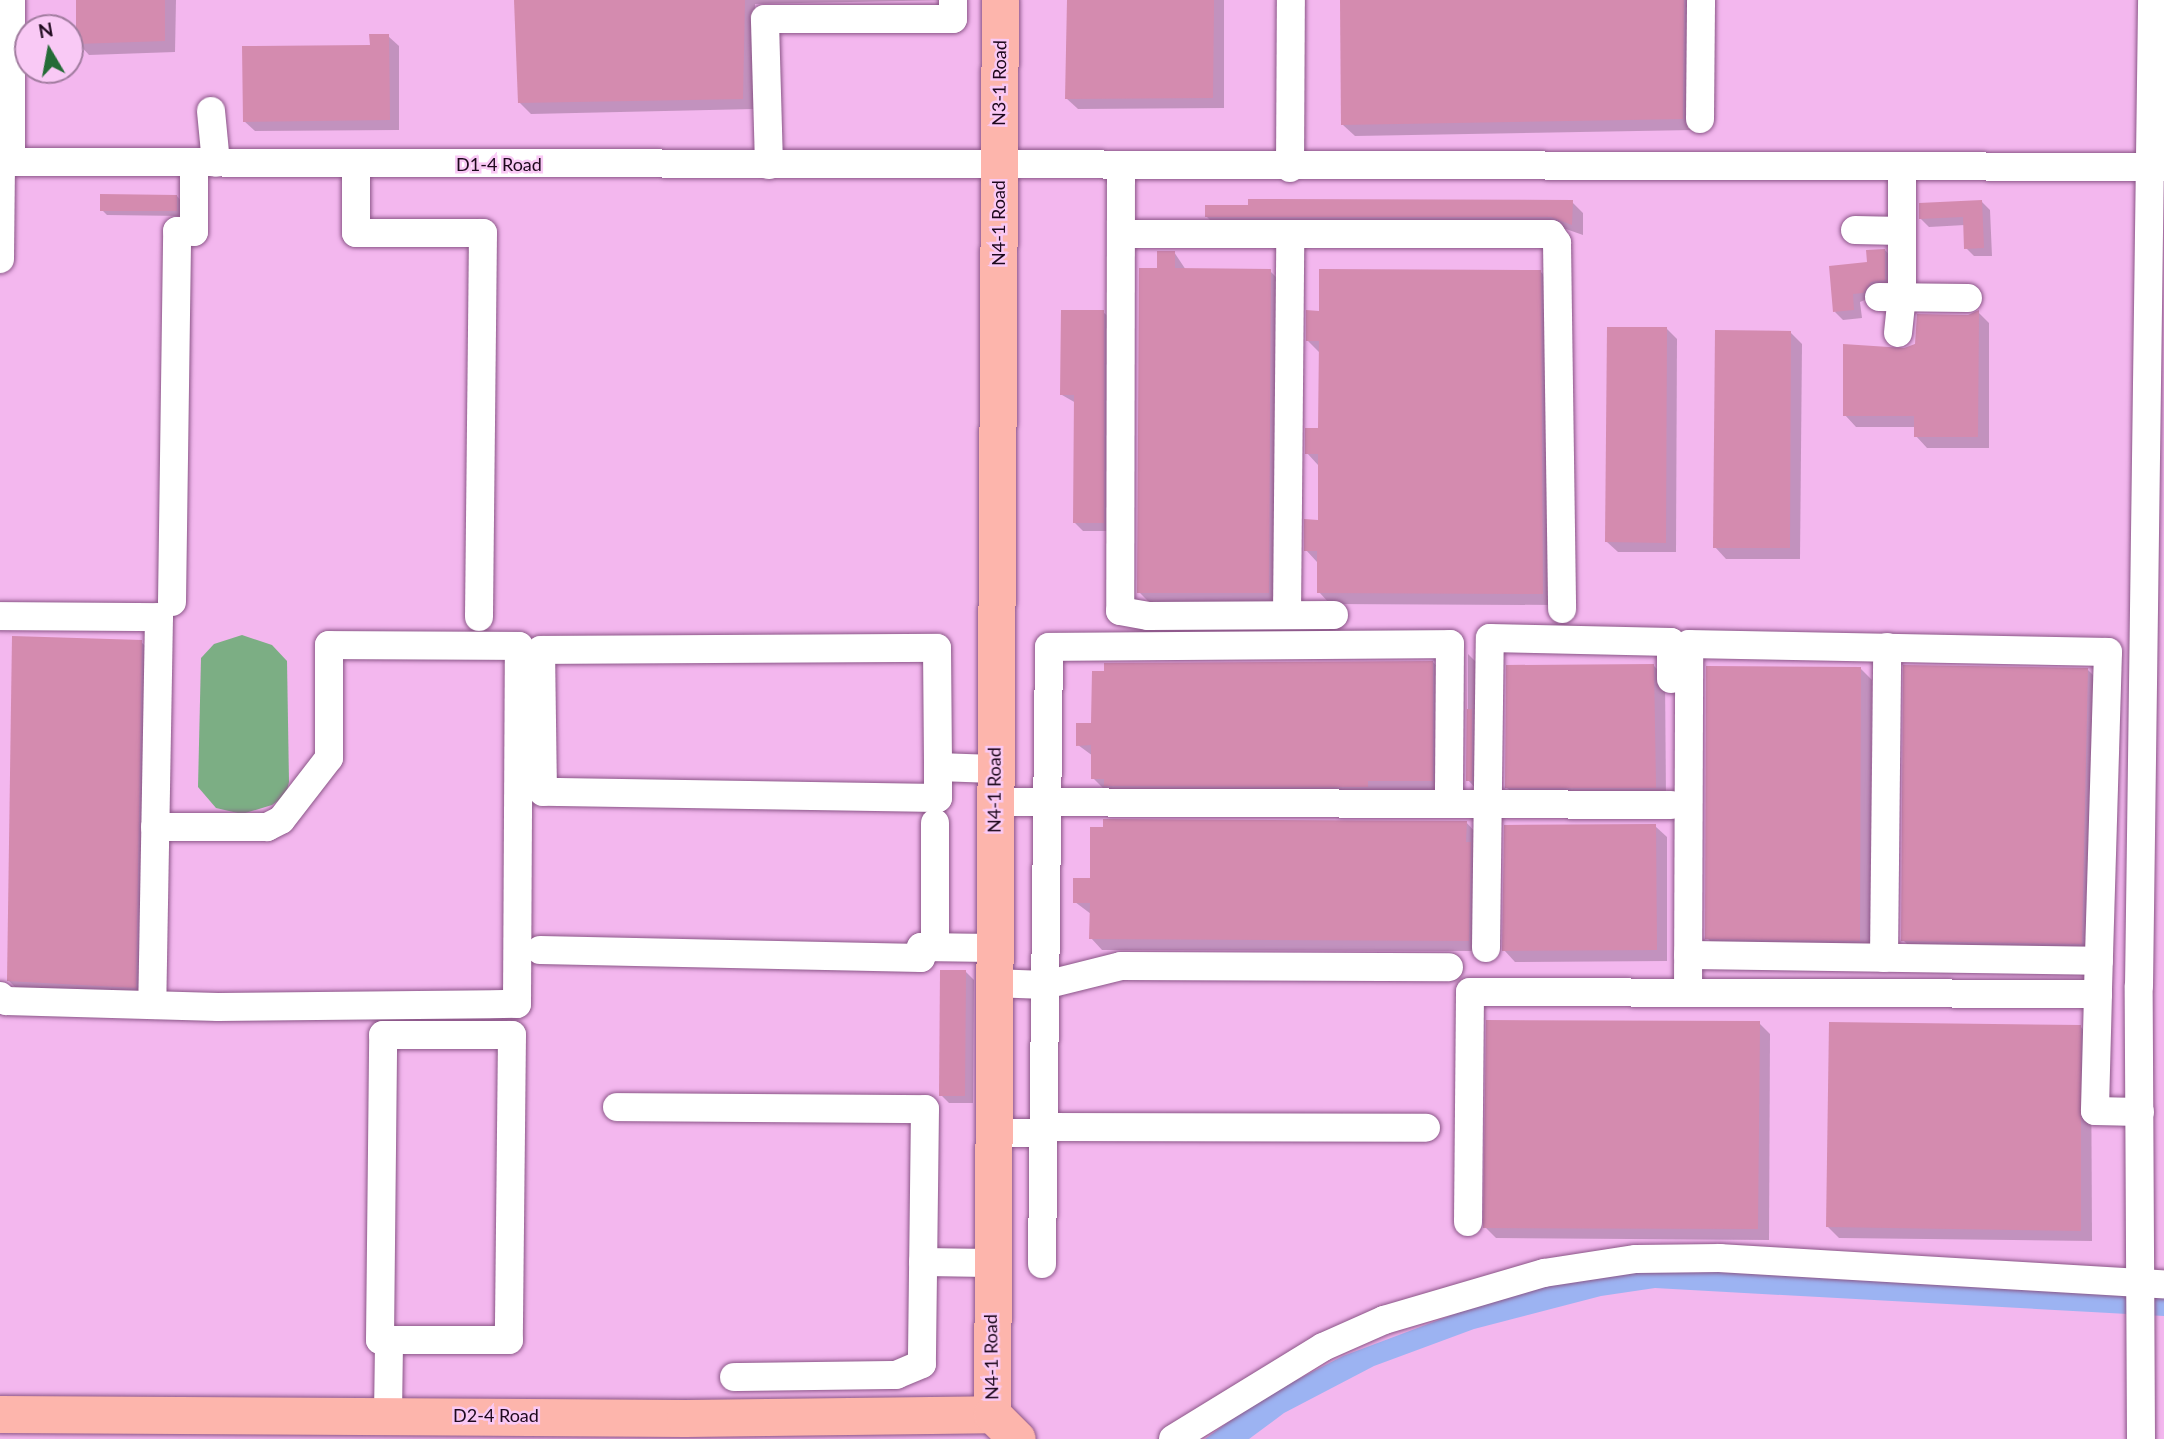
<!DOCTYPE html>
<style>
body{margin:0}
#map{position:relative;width:2164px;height:1439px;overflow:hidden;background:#f3b7ee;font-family:Lato,sans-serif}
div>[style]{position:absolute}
.green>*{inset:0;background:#7cae84}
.water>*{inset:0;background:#9cb3f2}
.shadow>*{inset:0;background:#0003}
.building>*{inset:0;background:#d48baf}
.roads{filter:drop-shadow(0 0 2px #8a5587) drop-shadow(0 0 2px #8a5587)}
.minor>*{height:28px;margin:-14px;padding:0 14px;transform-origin:14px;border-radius:14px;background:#fff}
.major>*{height:37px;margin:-18.5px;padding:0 18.5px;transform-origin:18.5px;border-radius:18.5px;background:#fdb5ac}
span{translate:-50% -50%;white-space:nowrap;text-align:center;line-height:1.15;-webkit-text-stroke:5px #f9c9f5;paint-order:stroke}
.street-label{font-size:18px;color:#1e091d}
.north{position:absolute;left:14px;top:14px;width:70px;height:70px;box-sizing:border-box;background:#f9c9f5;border:2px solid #a17c9f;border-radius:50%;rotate:350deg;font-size:19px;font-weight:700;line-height:28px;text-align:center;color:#1e091d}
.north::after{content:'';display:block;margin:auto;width:24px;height:32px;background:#256b37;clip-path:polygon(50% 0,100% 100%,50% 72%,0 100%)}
</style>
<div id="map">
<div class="green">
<i style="clip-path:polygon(242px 635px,272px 645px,287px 661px,289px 782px,286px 795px,272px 805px,242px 814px,216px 808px,198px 787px,201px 658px,214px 644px)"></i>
</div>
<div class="water">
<i style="clip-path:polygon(1651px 1268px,2164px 1298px,2164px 1316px,1655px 1288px,1601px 1296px,1474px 1329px,1374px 1366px,1284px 1413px,1249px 1439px,1205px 1439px,1260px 1399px,1343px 1356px,1460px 1312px,1560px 1281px)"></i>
</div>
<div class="shadow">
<i style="clip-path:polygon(78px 0,176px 0,175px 52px,89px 55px,78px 43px)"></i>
<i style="clip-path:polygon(516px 0,952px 0,755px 4px,754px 109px,531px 114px,519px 102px)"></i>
<i style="clip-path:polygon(1069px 0,1224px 0,1224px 108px,1078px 109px,1066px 98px)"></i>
<i style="clip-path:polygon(1342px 0,1700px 0,1694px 130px,1355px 136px,1343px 125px)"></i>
<i style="clip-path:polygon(388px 36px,399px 46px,399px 130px,255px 131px,244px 121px)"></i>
<i style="clip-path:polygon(177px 196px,182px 202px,182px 216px,107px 215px,102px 210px)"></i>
<i style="clip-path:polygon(1981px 201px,1990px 210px,1992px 256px,1974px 256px,1966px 248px,1965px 225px,1929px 227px,1920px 218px)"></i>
<i style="clip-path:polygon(1572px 202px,1583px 213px,1583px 235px,1563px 228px,1218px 228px,1207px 217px)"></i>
<i style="clip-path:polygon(1885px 250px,1893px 259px,1893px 288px,1860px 302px,1862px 318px,1843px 320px,1835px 312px,1869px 264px)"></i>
<i style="clip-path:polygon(1174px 252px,1186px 270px,1270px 271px,1281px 282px,1279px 604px,1150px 603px,1139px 592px,1159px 270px)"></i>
<i style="clip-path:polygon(1540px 271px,1551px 283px,1554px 605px,1330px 604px,1319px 592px,1317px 562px,1306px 550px,1319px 521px,1318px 465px,1307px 453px,1320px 429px,1319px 352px,1308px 341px,1320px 312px)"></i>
<i style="clip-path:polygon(1103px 312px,1112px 320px,1111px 531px,1083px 531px,1075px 523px,1076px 403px,1062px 395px)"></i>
<i style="clip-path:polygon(1978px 312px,1989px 323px,1989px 448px,1927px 448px,1916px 436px,1916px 427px,1856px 427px,1845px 415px,1904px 350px)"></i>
<i style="clip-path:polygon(1667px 329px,1677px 339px,1676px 552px,1618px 552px,1607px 542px)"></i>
<i style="clip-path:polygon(1790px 332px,1802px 344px,1800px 559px,1726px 559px,1715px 547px)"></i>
<i style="clip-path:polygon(141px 642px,153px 653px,146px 999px,20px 992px,9px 981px)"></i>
<i style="clip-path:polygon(1468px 654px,1477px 663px,1479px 792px,1468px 780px)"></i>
<i style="clip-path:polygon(1433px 662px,1444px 674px,1443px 792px,1104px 789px,1093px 778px,1093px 756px,1078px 745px,1093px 725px)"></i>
<i style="clip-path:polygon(1654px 666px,1665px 677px,1666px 799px,1518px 798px,1506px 787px)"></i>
<i style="clip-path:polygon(1860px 668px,1872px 680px,1870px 952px,1718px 949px,1707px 938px)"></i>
<i style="clip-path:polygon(2088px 670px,2099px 681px,2093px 955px,1914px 951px,1903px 940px)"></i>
<i style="clip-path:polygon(1466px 822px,1477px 834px,1480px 951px,1102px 950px,1091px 938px,1091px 914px,1075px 902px,1092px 880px)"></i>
<i style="clip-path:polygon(1655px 826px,1667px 837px,1667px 961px,1515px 962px,1504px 950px)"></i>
<i style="clip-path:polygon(965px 971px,974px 980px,973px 1103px,949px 1103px,941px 1095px)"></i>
<i style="clip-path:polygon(1759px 1023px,1770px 1034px,1769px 1240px,1496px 1238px,1485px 1227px)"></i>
<i style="clip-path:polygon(2080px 1026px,2091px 1038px,2092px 1241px,1839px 1238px,1828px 1227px)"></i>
</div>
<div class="building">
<i style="clip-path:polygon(76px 0,165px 0,165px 41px,76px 44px)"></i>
<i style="clip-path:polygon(514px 0,745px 0,743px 99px,518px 103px)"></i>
<i style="clip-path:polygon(1067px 0,1214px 0,1213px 98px,1065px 99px)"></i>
<i style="clip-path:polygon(1340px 0,1684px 0,1683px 119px,1341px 125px)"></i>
<i style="clip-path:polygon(369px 34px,389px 34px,390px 120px,243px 122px,242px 46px,370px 45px)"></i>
<i style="clip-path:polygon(100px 194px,177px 195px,177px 211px,100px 211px)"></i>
<i style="clip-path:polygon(1248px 199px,1573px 200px,1572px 225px,1551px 217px,1205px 217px,1205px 205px,1248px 205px)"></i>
<i style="clip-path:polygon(1982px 200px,1984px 248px,1964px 249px,1963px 217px,1919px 219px,1919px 203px)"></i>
<i style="clip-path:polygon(1885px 249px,1885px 280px,1871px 282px,1863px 293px,1853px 294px,1854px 310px,1833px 312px,1829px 266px,1867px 262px,1866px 250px)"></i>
<i style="clip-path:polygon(1157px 251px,1175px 251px,1175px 268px,1271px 269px,1269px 593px,1137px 593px,1139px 268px,1157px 268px)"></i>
<i style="clip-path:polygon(1319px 269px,1541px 270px,1543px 594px,1317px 593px,1317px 551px,1304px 551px,1304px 519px,1318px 520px,1318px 454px,1305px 454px,1305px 428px,1318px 428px,1319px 341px,1306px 341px,1306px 310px,1319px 311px)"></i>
<i style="clip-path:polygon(1061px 310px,1104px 310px,1104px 523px,1073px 523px,1074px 395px,1060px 395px)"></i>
<i style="clip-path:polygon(1979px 310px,1978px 437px,1914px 437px,1914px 416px,1843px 416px,1843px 344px,1904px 348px,1915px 344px,1917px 314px,1968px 315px)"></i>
<i style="clip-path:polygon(1607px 327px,1667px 327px,1666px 543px,1605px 542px)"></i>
<i style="clip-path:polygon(1715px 330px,1791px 331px,1790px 548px,1713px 548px)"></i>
<i style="clip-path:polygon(12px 636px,142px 640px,136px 988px,7px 981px)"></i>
<i style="clip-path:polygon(1467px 650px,1467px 709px,1472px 709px,1472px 781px,1466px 781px)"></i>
<i style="clip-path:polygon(1433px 661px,1433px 781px,1368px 781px,1368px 787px,1104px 786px,1104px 779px,1091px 779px,1091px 745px,1076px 746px,1076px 723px,1091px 723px,1092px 671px,1104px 671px,1104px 663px)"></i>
<i style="clip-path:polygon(1654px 664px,1656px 788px,1505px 788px,1506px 665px)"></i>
<i style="clip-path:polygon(1903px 665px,2088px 668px,2082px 944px,1901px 941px)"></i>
<i style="clip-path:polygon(1706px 666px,1861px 667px,1860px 941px,1705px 939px)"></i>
<i style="clip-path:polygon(1103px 819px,1467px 821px,1466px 842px,1471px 842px,1469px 941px,1089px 939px,1090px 903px,1073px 903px,1073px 878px,1090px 878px,1090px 827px,1103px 827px)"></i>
<i style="clip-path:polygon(1656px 824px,1657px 950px,1502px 951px,1504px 825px)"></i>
<i style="clip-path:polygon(940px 970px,966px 970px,965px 1096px,939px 1096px)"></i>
<i style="clip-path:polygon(1486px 1020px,1760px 1021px,1758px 1229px,1483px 1228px)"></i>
<i style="clip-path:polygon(1829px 1022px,2081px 1025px,2081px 1231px,1826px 1227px)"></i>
</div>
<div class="roads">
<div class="minor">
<i style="left:11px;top:0;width:162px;rotate:90deg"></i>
<i style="left:211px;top:111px;width:52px;rotate:84.5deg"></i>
<i style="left:1700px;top:119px;width:119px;rotate:-89.5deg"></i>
<i style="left:0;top:162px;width:2164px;rotate:0.13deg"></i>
<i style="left:356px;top:163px;width:70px;rotate:90deg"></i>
<i style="left:356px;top:233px;width:127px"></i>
<i style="left:483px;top:233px;width:384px;rotate:90.6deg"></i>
<i style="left:769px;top:165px;width:146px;rotate:-91.6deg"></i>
<i style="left:765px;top:19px;width:188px"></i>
<i style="left:953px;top:19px;width:19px;rotate:-90deg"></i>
<i style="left:1121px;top:167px;width:444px;rotate:90.1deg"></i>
<i style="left:1120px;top:611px;width:28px;rotate:10deg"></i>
<i style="left:1148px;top:616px;width:186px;rotate:-0.3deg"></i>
<i style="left:1290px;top:168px;width:168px;rotate:-89.7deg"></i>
<i style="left:1855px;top:230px;width:47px;rotate:1.2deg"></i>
<i style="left:1123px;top:234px;width:428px"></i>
<i style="left:1551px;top:234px;width:11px;rotate:56deg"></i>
<i style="left:1557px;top:243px;width:366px;rotate:89.2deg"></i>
<i style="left:0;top:259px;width:97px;rotate:-89.4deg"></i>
<i style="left:1879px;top:297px;width:89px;rotate:0.6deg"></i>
<i style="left:1898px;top:333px;width:36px;rotate:-84deg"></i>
<i style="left:1902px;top:297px;width:129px;rotate:-90deg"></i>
<i style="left:172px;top:602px;width:371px;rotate:-89.2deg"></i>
<i style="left:177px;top:231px;width:17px;rotate:3deg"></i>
<i style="left:194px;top:232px;width:69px;rotate:-90deg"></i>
<i style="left:1287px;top:615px;width:380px;rotate:-89.5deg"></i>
<i style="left:0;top:616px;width:159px;rotate:0.4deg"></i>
<i style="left:159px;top:617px;width:388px;rotate:91deg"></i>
<i style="left:938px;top:767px;width:31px;rotate:90deg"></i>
<i style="left:938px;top:798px;width:395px;rotate:-179.1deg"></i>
<i style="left:543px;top:792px;width:142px;rotate:-90.8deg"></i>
<i style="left:541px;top:650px;width:396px;rotate:-0.3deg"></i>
<i style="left:937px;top:648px;width:119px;rotate:89.5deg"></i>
<i style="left:938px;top:767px;width:56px;rotate:2deg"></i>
<i style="left:993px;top:802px;width:678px;rotate:0.25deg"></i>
<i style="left:935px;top:947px;width:124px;rotate:-90deg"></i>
<i style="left:1486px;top:948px;width:310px;rotate:-89.3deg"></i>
<i style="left:1490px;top:638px;width:181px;rotate:1.3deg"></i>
<i style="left:1671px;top:642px;width:37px;rotate:90deg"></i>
<i style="left:540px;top:950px;width:381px;rotate:1.2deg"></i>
<i style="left:921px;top:958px;width:11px;rotate:-90deg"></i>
<i style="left:921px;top:947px;width:71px;rotate:0.8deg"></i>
<i style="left:1688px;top:955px;width:411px;rotate:0.8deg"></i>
<i style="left:1884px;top:958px;width:311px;rotate:-89.4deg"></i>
<i style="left:992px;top:983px;width:53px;rotate:2.2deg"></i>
<i style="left:1045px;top:985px;width:78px;rotate:-14deg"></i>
<i style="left:1121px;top:966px;width:328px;rotate:0.2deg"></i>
<i style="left:1688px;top:993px;width:349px;rotate:-89.8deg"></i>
<i style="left:1689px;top:644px;width:419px;rotate:1.1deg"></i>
<i style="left:2108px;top:652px;width:342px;rotate:91.7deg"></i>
<i style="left:0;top:996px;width:8px;rotate:40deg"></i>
<i style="left:6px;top:1001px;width:212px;rotate:1.6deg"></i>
<i style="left:218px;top:1007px;width:299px;rotate:-0.6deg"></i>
<i style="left:517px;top:1004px;width:358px;rotate:-89.7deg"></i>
<i style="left:519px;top:646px;width:190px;rotate:-179.7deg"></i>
<i style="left:329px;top:645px;width:113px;rotate:90deg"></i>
<i style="left:329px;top:758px;width:78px;rotate:127.7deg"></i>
<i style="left:281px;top:820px;width:16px;rotate:153deg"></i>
<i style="left:267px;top:827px;width:112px;rotate:180deg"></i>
<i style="left:383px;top:1035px;width:129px"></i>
<i style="left:512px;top:1035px;width:305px;rotate:90.6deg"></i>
<i style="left:509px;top:1340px;width:129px;rotate:180deg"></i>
<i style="left:380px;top:1340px;width:305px;rotate:-89.4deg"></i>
<i style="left:617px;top:1107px;width:308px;rotate:0.4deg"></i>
<i style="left:925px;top:1109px;width:255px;rotate:90.7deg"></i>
<i style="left:922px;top:1364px;width:28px;rotate:157deg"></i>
<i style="left:896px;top:1375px;width:162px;rotate:179.3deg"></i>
<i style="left:1044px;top:1127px;width:382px;rotate:0.1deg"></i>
<i style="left:990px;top:1133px;width:54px"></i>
<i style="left:1468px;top:1222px;width:230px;rotate:-89.5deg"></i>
<i style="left:1470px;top:992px;width:628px;rotate:0.18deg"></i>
<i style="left:2098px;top:994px;width:117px;rotate:91.5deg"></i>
<i style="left:2095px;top:1111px;width:45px;rotate:1.3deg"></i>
<i style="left:923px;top:1262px;width:67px;rotate:0.9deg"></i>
<i style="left:1042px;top:1264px;width:617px;rotate:-89.35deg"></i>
<i style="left:1049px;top:647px;width:401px;rotate:-0.4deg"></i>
<i style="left:1450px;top:644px;width:160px;rotate:90.4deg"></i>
<i style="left:388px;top:1415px;width:75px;rotate:-89.2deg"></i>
<i style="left:1173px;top:1439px;width:176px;rotate:-31.5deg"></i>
<i style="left:1323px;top:1347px;width:67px;rotate:-23.9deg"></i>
<i style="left:1384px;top:1320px;width:167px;rotate:-16.4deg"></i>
<i style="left:1544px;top:1273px;width:93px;rotate:-8.7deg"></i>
<i style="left:1636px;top:1259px;width:84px;rotate:-0.7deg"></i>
<i style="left:1720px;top:1258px;width:445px;rotate:3.4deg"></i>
<i style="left:2141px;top:1439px;width:453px;rotate:-90.3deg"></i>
<i style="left:2139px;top:986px;width:986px;rotate:-89.24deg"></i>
</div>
<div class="major">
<i style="left:0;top:1414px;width:685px;rotate:0.33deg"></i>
<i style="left:685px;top:1418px;width:307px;rotate:-0.7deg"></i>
<i style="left:992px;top:1414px;width:1414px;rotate:-89.68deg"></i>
<i style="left:992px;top:1414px;width:35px;rotate:45deg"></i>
</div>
</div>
<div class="street-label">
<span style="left:999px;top:83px;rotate:-89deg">N3-1 Road</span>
<span style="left:499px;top:164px">D1-4 Road</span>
<span style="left:998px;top:223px;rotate:-90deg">N4-1 Road</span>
<span style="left:994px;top:790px;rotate:-90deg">N4-1 Road</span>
<span style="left:991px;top:1357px;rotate:-91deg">N4-1 Road</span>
<span style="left:496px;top:1415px">D2-4 Road</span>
</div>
<div class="north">N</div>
</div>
